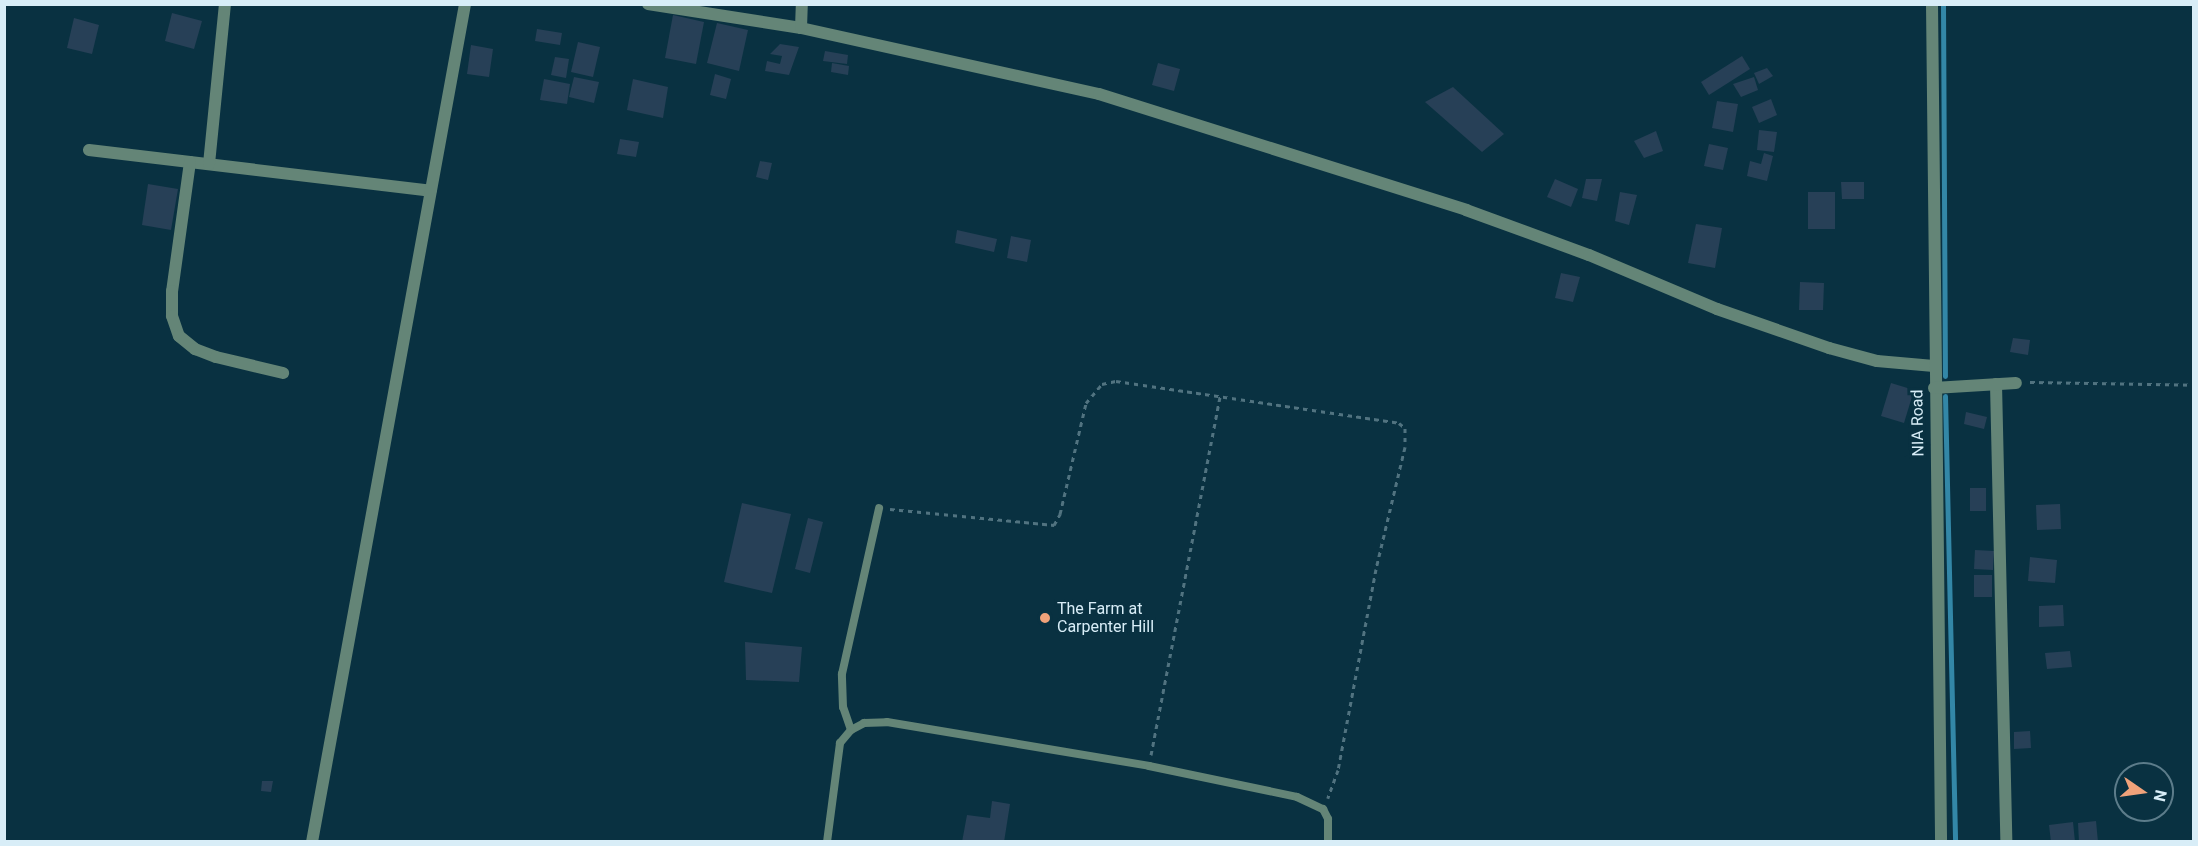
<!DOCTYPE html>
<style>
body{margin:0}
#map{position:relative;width:2198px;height:846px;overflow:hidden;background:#093141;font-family:Roboto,sans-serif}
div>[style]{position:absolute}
.stream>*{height:5px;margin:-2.5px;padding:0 2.5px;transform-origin:2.5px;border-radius:2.5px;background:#3387a7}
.building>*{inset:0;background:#274057}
.path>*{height:3px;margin-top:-1.5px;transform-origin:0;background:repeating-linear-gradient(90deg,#517380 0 4.5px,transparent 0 9px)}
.service>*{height:8px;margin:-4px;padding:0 4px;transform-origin:4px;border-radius:4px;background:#648577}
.minor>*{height:12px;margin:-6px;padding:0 6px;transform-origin:6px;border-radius:6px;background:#648577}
.dots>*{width:16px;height:16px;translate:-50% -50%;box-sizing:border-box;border:3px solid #093141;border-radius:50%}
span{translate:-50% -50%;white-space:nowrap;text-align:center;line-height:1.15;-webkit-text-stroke:6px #093141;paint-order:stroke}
.street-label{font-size:16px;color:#d8edf7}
.poi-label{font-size:16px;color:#d8edf7}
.left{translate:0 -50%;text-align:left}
.frame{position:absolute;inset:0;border:6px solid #d8edf7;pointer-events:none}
.north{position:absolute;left:2114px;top:762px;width:60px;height:60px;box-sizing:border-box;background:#093141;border:2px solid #5c7c8a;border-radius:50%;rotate:103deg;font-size:16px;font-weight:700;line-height:24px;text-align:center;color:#d8edf7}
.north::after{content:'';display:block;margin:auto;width:21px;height:27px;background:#f0a27a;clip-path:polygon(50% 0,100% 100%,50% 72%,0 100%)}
</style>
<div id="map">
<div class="stream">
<i style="left:1943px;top:4px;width:372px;rotate:89.7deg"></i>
<i style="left:1945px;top:396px;width:446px;rotate:88.7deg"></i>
</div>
<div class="building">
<i style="clip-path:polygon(172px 13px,202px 21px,194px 49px,165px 41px)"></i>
<i style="clip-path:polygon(673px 15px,704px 22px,696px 64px,665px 58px)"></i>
<i style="clip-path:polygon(74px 18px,99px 25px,92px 54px,67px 48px)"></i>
<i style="clip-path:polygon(717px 23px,748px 30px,739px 71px,707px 63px)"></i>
<i style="clip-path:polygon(537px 29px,562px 33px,560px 45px,535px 41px)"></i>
<i style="clip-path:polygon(578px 42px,600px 47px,593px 77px,571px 72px)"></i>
<i style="clip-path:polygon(780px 44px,799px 47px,789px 75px,765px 71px,767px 61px,780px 64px,782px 56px,770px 54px)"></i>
<i style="clip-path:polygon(471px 45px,493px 49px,489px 77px,467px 74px)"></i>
<i style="clip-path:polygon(825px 51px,848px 55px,847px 64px,823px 61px)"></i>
<i style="clip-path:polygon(1742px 56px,1750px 69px,1709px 95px,1701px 82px)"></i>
<i style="clip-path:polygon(555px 57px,569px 59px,566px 78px,551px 75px)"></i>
<i style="clip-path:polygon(832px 63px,849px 66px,848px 75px,831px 72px)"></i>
<i style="clip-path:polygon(1158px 63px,1180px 69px,1174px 91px,1152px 85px)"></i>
<i style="clip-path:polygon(1767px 68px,1773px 76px,1759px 84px,1754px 73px)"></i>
<i style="clip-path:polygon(715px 74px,731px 79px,726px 99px,710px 95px)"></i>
<i style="clip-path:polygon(574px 77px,599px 82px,594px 103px,569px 97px)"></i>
<i style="clip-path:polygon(1754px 77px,1758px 90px,1741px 97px,1733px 84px)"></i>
<i style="clip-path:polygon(544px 79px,570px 84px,567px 104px,540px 100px)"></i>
<i style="clip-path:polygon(633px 79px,668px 87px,663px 118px,627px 110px)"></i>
<i style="clip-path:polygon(1453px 87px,1504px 134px,1482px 152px,1425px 102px)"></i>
<i style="clip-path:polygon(1771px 99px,1777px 115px,1759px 123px,1752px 107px)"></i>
<i style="clip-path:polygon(1717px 101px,1738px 104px,1733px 132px,1712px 128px)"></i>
<i style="clip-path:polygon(1759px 130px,1777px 132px,1774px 152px,1757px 150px)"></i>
<i style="clip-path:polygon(1656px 131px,1663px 151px,1644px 158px,1634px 141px)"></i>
<i style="clip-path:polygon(620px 139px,639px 142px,636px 157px,617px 154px)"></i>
<i style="clip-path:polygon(1709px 144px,1728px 148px,1723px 170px,1704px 166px)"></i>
<i style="clip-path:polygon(1764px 153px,1773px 156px,1767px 181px,1747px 176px,1750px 161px,1761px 164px)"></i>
<i style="clip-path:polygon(760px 161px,772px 163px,768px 180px,756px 177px)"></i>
<i style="clip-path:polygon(1555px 179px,1578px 189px,1571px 207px,1547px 197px)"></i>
<i style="clip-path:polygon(1586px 179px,1602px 179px,1597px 201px,1582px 198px)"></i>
<i style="clip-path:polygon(1841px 182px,1864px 182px,1864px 199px,1842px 199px)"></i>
<i style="clip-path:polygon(148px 184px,178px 189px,171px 230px,142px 225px)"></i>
<i style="clip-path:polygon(1620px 192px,1637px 195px,1629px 225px,1615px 221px)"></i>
<i style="clip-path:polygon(1808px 192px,1835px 192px,1835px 229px,1808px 229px)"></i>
<i style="clip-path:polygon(1696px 224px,1722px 228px,1715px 268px,1688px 263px)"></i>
<i style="clip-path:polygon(957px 230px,997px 239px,994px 252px,955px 243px)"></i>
<i style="clip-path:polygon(1011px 236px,1031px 240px,1027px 262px,1007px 258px)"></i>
<i style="clip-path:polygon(1561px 273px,1580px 277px,1573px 302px,1555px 298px)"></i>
<i style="clip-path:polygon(1800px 282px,1824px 283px,1823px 310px,1799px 310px)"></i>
<i style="clip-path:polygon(2013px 338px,2030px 340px,2028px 355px,2010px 352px)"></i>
<i style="clip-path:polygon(1891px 383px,1914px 390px,1904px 423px,1881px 416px)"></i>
<i style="clip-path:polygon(1966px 412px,1987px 417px,1984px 429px,1964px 424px)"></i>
<i style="clip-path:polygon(1970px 488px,1986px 488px,1986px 511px,1970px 511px)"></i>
<i style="clip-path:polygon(742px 503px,791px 514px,772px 593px,724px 582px)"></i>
<i style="clip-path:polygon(2060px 504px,2061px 529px,2037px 530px,2036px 505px)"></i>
<i style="clip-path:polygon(808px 518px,823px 522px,810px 573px,795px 569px)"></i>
<i style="clip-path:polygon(1975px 550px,1994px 551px,1993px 570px,1974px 569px)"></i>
<i style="clip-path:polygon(2030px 557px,2057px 560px,2055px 583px,2028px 581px)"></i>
<i style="clip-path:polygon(1974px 575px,1992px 575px,1992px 597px,1974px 597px)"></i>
<i style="clip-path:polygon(2063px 605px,2064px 626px,2039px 627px,2039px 606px)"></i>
<i style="clip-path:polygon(745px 642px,802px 647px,799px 682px,746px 680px)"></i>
<i style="clip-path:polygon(2070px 651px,2072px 667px,2047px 669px,2045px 653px)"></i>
<i style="clip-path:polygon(2030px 731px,2031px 748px,2014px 749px,2014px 732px)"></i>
<i style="clip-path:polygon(262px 781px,273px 781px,271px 792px,261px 791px)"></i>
<i style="clip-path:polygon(992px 801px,1010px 804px,1004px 842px,962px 842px,967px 815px,990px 818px)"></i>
<i style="clip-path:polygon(2096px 821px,2098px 842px,2079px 842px,2078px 823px)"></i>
<i style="clip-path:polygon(2073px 822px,2075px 842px,2051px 842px,2049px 825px)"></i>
</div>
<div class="path">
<i style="left:2030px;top:382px;width:164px;rotate:1deg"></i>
<i style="left:890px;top:509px;width:165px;rotate:5.6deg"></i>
<i style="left:1054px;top:525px;width:13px;rotate:-61deg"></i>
<i style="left:1060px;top:514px;width:114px;rotate:-76.8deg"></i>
<i style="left:1086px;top:403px;width:25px;rotate:-50deg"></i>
<i style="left:1102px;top:384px;width:14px;rotate:-12deg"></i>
<i style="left:1116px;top:381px;width:286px;rotate:8.4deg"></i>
<i style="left:1399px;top:423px;width:8px;rotate:40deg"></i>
<i style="left:1405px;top:428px;width:19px;rotate:90deg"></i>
<i style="left:1405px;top:447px;width:125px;rotate:103.4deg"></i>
<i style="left:1376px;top:569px;width:205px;rotate:100.7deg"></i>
<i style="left:1338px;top:770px;width:30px;rotate:110deg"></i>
<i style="left:1151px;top:755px;width:366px;rotate:-79.1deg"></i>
</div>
<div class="service">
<i style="left:851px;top:730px;width:24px;rotate:-109deg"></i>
<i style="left:843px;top:707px;width:33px;rotate:-92deg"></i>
<i style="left:842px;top:674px;width:170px;rotate:-77.4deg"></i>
<i style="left:827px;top:842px;width:100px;rotate:-82.5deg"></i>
<i style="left:840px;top:743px;width:17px;rotate:-50deg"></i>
<i style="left:851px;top:730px;width:15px;rotate:-28deg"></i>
<i style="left:864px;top:723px;width:23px;rotate:-2deg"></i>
<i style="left:887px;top:722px;width:266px;rotate:9.5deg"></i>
<i style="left:1149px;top:766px;width:151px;rotate:11.8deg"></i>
<i style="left:1297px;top:797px;width:29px;rotate:25deg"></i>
<i style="left:1323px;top:809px;width:11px;rotate:63deg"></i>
<i style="left:1328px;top:819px;width:23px;rotate:90deg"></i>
</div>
<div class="minor">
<i style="left:648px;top:4px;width:155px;rotate:8.9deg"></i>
<i style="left:801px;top:28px;width:305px;rotate:12.5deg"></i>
<i style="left:1099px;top:94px;width:385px;rotate:17.5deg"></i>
<i style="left:1466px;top:210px;width:131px;rotate:20.1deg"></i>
<i style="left:1589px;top:255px;width:139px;rotate:22.9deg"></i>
<i style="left:1717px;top:309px;width:119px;rotate:19.2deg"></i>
<i style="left:1829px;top:348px;width:50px;rotate:15.2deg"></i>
<i style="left:1877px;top:361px;width:57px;rotate:5deg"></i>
<i style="left:1932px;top:4px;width:838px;rotate:89.38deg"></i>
<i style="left:801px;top:28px;width:24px;rotate:-88deg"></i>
<i style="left:89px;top:150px;width:344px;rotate:6.8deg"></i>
<i style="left:190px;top:162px;width:130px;rotate:97.9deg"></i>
<i style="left:172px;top:291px;width:25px;rotate:90deg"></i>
<i style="left:172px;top:316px;width:21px;rotate:71deg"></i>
<i style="left:179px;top:336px;width:21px;rotate:39deg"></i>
<i style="left:195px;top:349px;width:22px;rotate:21deg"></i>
<i style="left:216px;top:357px;width:69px;rotate:13.4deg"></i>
<i style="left:209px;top:164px;width:161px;rotate:-84.3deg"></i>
<i style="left:1996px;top:384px;width:458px;rotate:88.7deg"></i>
<i style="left:1934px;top:388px;width:82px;rotate:-3.5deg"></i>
<i style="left:312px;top:842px;width:852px;rotate:-79.65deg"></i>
</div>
<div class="dots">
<i style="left:1045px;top:618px;background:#f0a27a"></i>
</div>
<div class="street-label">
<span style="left:1918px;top:423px;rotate:-91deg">NIA Road</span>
</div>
<div class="poi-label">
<span class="left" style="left:1057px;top:618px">The Farm at<br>Carpenter Hill</span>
</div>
<div class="frame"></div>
<div class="north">N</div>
</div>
